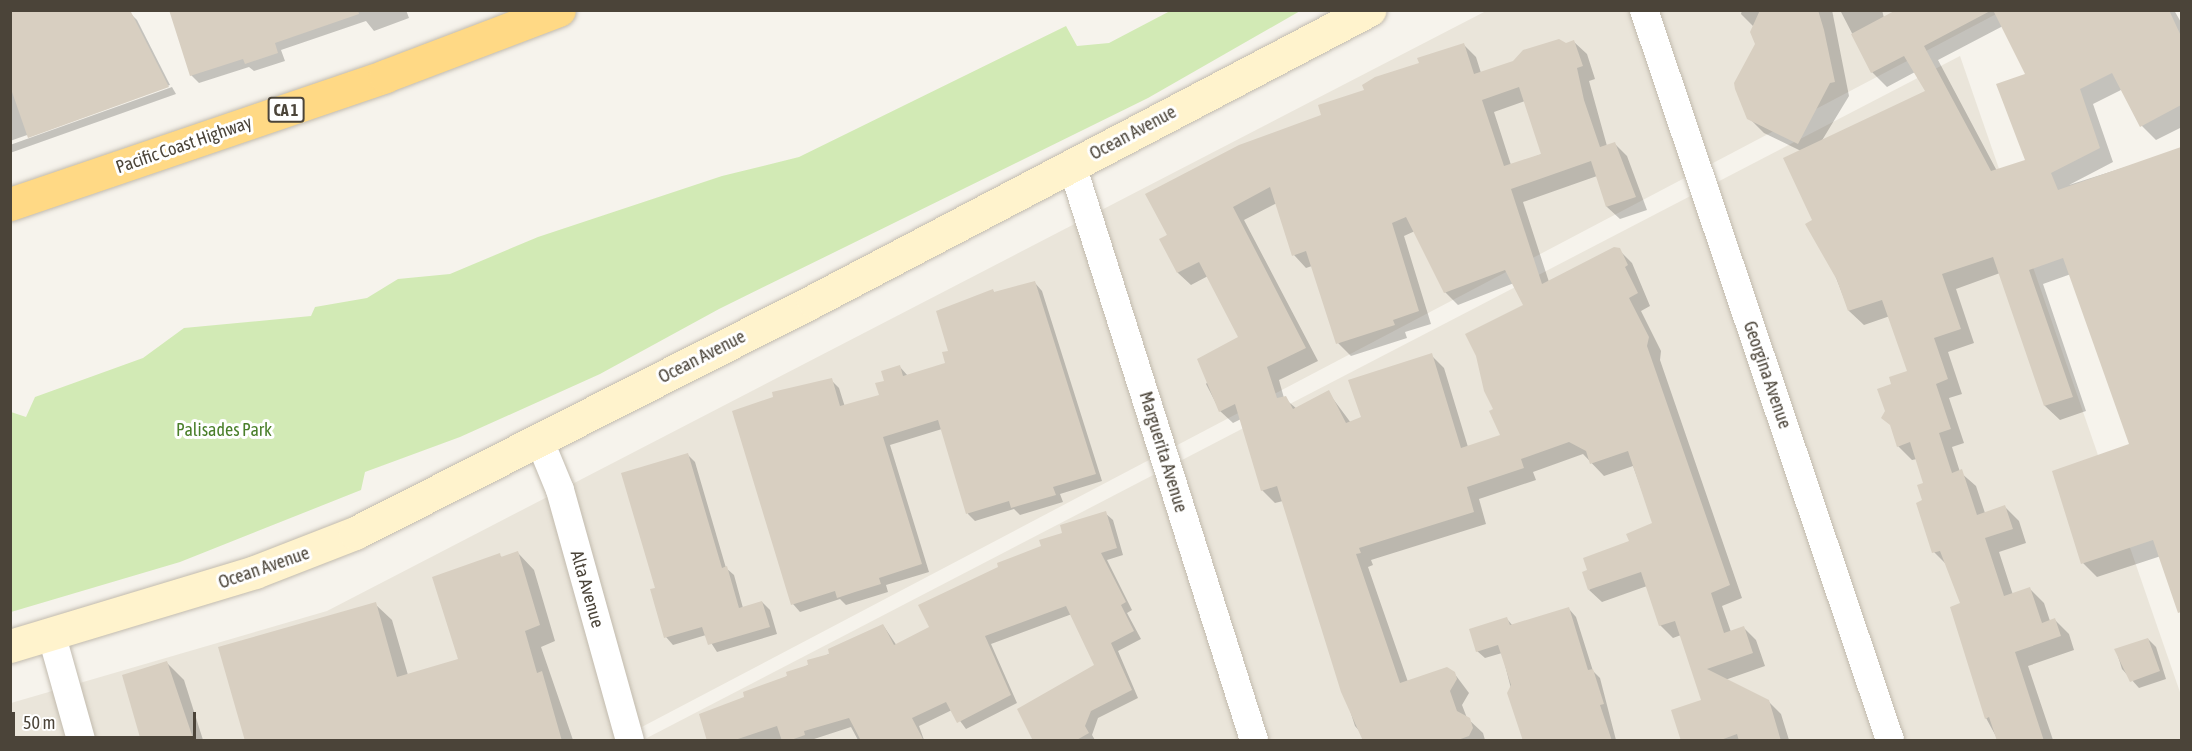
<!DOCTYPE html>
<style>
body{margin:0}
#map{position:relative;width:2192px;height:751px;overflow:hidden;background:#f6f3ec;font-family:"Asap Condensed",sans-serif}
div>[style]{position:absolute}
.residential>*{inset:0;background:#eae5da}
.green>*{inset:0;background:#d2eab5}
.shadow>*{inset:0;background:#0003}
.building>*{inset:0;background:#d8cfc1}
.roads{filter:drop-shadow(0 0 2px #c2bbae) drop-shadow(0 0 2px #c2bbae)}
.minor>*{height:28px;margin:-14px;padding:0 14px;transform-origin:14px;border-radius:14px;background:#fff}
.secondary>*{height:33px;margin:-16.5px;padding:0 16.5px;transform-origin:16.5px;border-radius:16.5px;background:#fff3cd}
.trunk>*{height:33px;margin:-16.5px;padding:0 16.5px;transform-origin:16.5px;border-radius:16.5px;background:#ffd985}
span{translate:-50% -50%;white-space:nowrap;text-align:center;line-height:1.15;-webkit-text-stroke:6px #fff;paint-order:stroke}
.shield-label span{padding:2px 4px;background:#fff;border:2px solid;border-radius:4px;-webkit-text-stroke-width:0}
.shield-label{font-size:16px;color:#4b4439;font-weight:700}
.street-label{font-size:18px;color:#4b4439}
.park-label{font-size:18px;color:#4a7f2a}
.frame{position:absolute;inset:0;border:12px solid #4b4439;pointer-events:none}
.scale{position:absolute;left:12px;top:712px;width:184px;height:27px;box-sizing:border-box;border:3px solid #4b4439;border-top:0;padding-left:8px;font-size:18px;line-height:21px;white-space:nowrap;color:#4b4439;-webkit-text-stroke:4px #fff;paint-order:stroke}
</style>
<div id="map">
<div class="residential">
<i style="clip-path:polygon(1486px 11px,2002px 11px,617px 740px,11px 740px,11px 703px,327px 611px)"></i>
<i style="clip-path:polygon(1960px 56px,2182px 698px,2181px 740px,643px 740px)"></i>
</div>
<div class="green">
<i style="clip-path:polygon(1170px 11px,1300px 11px,1148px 98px,719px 309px,600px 374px,460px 437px,365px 472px,361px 490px,180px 562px,11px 612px,11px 412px,26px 417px,35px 397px,143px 358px,184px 328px,311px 316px,315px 307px,367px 298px,398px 279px,450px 274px,538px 237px,722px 176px,799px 157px,1066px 26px,1077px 46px,1109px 43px)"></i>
</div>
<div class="shadow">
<i style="clip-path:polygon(10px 10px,129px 12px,137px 20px,170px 85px,10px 141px)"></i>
<i style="clip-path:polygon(170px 10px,406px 10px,409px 18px,374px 31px,366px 21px,281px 50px,285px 61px,254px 71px,249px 67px,199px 83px,191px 75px)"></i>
<i style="clip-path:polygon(evenodd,1742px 10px,1832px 10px,1849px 96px,1821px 142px,1927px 91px,1915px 72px,1887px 87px,1872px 72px,1840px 10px,1882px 10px,1884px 18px,1899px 10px,2174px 10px,2182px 24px,2182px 127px,2156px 140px,2142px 126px,2123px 89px,2093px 104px,2113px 162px,2069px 185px,2182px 149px,2182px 613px,2161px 556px,2097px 577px,2083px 563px,2131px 444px,2071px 274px,2043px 284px,2086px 411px,2060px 420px,2045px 406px,2000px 273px,1956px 289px,1974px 343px,1948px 352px,1962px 394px,1949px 398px,1964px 443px,1952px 447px,1960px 472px,1976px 486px,1985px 513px,2005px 507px,2019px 521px,2026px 543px,1999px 552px,2013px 595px,2030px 589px,2044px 603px,2050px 621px,2055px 620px,2069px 634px,2074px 650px,2028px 666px,2053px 740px,1998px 740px,1986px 718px,1962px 604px,1947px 565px,1934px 552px,1925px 484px,1917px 459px,1912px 460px,1898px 446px,1893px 385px,1909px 372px,1890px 316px,1864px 325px,1849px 311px,1814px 221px,1801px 151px,1764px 133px,1749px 118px,1756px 44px,1754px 27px,1741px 14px,1742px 10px,2003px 26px,2028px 75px,2027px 161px,1997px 171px,1938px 60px,2003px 26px)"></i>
<i style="clip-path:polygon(evenodd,1574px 42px,1587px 54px,1595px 79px,1589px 81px,1607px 146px,1615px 144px,1627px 156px,1647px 210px,1620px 219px,1607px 207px,1597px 176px,1523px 202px,1549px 282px,1619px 250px,1632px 263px,1650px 306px,1641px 311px,1661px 351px,1660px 360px,1742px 598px,1722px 606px,1731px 632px,1744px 628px,1756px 640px,1765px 666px,1725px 680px,1768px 701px,1781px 714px,1789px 740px,1682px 740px,1703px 701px,1681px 635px,1673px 638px,1660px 625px,1647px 586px,1602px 602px,1589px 590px,1631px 542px,1654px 524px,1633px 466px,1604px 476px,1583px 454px,1533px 472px,1536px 480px,1479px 499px,1486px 524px,1371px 560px,1373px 565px,1368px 567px,1408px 682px,1454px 673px,1469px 693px,1462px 705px,1467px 718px,1483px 733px,1485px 740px,1367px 740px,1355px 726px,1283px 501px,1275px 503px,1262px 490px,1241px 419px,1233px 423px,1220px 411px,1206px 384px,1240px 338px,1208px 276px,1191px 285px,1178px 273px,1161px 240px,1322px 116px,1421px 64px,1463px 44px,1476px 57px,1481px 73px,1574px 42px,1525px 101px,1542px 154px,1511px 165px,1494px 112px,1525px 101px,1574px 42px,1277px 203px,1294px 255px,1306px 268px,1312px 266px,1338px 343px,1351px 356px,1407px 338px,1405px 332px,1431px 324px,1404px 236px,1415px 231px,1445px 292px,1458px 305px,1514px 283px,1525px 306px,1495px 409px,1502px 436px,1468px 447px,1444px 368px,1431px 355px,1362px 418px,1351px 423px,1328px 392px,1297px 409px,1284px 398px,1279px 380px,1318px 361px,1244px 220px,1277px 203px)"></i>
<i style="clip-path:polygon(172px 87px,176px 94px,10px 153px,10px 145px)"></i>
<i style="clip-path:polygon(1035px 283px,1042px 291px,1102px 481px,1060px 494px,1063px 502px,1020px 515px,1014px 509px,975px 521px,968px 514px,942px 429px,890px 445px,929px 572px,886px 585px,888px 592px,846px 605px,840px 599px,800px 612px,793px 604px,831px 380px,839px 388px,845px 407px,881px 396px,886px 382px,900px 367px,908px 376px,947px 364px,950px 352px,992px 290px,995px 293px)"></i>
<i style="clip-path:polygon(687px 454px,695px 462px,726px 568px,734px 575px,743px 608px,762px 602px,770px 610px,777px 634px,717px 652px,706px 635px,673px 645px,666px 637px,657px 589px)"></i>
<i style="clip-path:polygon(1105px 513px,1113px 520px,1123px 555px,1107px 560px,1132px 610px,1127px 613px,1141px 639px,1118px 651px,1138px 698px,1098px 718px,1092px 735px,1095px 740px,1034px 740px,1096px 665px,1072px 614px,991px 644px,1017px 703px,966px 729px,952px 710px,919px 726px,924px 740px,858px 740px,851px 727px,811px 740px,708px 740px,746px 698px,883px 625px,897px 646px,931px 628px,1043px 547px)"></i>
<i style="clip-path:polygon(518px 553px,534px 570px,555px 641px,541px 647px,573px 740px,247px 740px,375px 604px,392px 620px,408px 675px,460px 660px,499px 555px,503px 558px)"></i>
<i style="clip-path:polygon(1569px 609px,1576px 617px,1593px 671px,1600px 678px,1616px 740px,1524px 740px,1502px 653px,1485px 658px,1477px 651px,1507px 619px,1513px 626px)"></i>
<i style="clip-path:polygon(2148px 639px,2156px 647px,2166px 679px,2139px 688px,2122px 669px,2116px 650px)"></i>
<i style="clip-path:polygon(167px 663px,184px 680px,203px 740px,143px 740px)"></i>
</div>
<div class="building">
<i style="clip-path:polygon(10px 10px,130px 10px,169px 87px,28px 138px,10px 86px)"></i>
<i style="clip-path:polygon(169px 10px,358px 10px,359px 14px,275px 43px,278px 53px,245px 64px,243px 59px,190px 76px)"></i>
<i style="clip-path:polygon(1760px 10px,1818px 10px,1824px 30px,1835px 82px,1830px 83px,1798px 144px,1747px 119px,1735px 89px,1734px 83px,1755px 44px,1750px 32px)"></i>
<i style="clip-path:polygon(1896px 10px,1992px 10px,1924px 46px,1991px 171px,2025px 160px,1996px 84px,2025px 74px,1993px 10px,2169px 10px,2181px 36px,2181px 105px,2140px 127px,2112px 73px,2080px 89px,2100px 148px,2051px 173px,2058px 190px,2181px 147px,2181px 612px,2178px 613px,2153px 540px,2081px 564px,2052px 471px,2129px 444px,2063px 258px,2029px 270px,2073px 397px,2044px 406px,1993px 257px,1942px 274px,1961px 329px,1934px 338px,1948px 379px,1936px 384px,1951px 429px,1939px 433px,1952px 473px,1962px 469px,1977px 515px,2005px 505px,2013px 529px,1985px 538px,2004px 596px,2030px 587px,2042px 623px,2055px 618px,2061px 636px,2015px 652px,2044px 741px,1997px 741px,1989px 717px,1985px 719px,1950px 607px,1960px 603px,1940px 551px,1932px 553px,1916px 503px,1922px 500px,1917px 485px,1923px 483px,1910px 442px,1897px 447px,1890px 425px,1881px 418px,1885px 411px,1877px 389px,1891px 384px,1889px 377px,1907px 371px,1882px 300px,1848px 311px,1837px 280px,1805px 224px,1812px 220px,1783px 158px,1925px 91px,1904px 56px,1871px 73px,1851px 34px)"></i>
<i style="clip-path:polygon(evenodd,1559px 39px,1566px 43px,1574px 40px,1583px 66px,1577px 68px,1584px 100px,1600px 147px,1615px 142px,1636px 197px,1606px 207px,1591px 161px,1511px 189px,1542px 284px,1614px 247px,1620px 248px,1628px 265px,1625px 267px,1638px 293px,1629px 298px,1649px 337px,1647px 346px,1730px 585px,1711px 593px,1724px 633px,1744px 626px,1753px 653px,1707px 669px,1769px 700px,1781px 741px,1739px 741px,1737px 734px,1718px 741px,1681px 741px,1671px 710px,1701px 700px,1675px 621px,1659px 626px,1641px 572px,1588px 590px,1582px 572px,1587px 570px,1583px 558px,1629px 541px,1626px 534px,1652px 523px,1628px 451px,1590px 464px,1586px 451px,1569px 442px,1521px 459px,1524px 468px,1467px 487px,1474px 512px,1359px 548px,1361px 553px,1356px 554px,1400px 683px,1447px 667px,1455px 672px,1457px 679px,1450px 691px,1457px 711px,1470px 718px,1473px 728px,1469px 736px,1455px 741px,1363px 741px,1341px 692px,1277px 486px,1261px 491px,1235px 404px,1219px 412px,1197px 359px,1238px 337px,1199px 262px,1177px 273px,1159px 239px,1167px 235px,1145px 194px,1239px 145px,1321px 115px,1318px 105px,1364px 90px,1362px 85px,1375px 77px,1419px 63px,1417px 58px,1464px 43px,1474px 74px,1513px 61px,1523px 50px,1559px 39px,1519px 87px,1541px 154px,1504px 166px,1482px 100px,1519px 87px,1559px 39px,1270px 187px,1292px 256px,1306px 251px,1336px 344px,1395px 325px,1393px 320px,1419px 311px,1392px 223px,1406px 217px,1444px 293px,1505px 270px,1523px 305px,1465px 334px,1476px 356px,1484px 391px,1493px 409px,1489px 411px,1500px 435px,1461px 448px,1432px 353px,1348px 380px,1361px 417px,1346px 423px,1329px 390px,1293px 409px,1286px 396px,1277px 398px,1267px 367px,1306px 348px,1233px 207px,1270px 187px)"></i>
<i style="clip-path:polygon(1035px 281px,1096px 474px,1053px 487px,1056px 495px,1011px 508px,1009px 501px,966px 514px,938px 420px,883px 437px,922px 564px,879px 578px,881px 584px,855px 592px,837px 598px,835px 591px,791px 605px,732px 411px,773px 397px,772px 392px,832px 378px,840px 406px,879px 395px,875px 383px,884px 381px,881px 371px,900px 365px,903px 376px,945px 363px,942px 352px,948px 351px,936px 311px,993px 289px,994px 292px)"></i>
<i style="clip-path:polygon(688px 453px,722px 568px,727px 566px,739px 608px,762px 601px,770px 627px,708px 645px,702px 627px,664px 638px,650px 589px,655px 588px,621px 473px)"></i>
<i style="clip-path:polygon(1106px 511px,1117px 548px,1101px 553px,1126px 602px,1121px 605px,1134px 631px,1111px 643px,1132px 690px,1091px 711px,1085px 726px,1089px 733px,1075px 741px,1033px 741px,1017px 709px,1094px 665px,1066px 606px,985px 636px,1011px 695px,957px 723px,946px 702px,912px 718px,924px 741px,861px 741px,849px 718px,804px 731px,805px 735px,788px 741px,782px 741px,777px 726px,732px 741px,707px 741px,699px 714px,744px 697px,743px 692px,787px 676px,786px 672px,808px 665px,807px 660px,829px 654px,828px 649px,883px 624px,894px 645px,929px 627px,918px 605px,998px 567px,997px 563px,1041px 546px,1039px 540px,1062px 533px,1060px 525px)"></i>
<i style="clip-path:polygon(518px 551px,540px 625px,525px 631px,537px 673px,542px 671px,562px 741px,245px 741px,218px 647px,376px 602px,397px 677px,458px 659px,432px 577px,500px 553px,501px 557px)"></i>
<i style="clip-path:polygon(1569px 607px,1588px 670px,1593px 669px,1604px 704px,1600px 705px,1612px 741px,1523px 741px,1507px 693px,1511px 685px,1498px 645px,1476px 652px,1469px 629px,1507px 617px,1510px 625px)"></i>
<i style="clip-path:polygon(2148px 638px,2160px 671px,2130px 682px,2114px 649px)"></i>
<i style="clip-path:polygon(167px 661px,194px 741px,141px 741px,122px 675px)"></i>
</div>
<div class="roads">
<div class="minor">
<i style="left:1644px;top:10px;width:770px;rotate:71.38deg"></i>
<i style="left:1072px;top:165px;width:603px;rotate:72.44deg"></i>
<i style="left:539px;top:439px;width:55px;rotate:67.6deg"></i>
<i style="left:560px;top:490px;width:260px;rotate:74.4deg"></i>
<i style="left:51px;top:633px;width:111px;rotate:74.3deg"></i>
</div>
<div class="secondary">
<i style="left:10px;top:646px;width:256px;rotate:-16.8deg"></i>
<i style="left:255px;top:572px;width:107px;rotate:-21.3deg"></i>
<i style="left:355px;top:533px;width:513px;rotate:-26.86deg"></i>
<i style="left:813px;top:301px;width:628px;rotate:-27.63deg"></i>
</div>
<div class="trunk">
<i style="left:10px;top:204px;width:396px;rotate:-18.8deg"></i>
<i style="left:385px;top:76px;width:186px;rotate:-20.8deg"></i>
</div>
</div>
<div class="shield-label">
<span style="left:286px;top:110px">CA 1</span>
</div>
<div class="street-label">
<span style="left:1133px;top:133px;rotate:-28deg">Ocean Avenue</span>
<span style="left:184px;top:145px;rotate:-19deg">Pacific Coast Highway</span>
<span style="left:702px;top:357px;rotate:-27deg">Ocean Avenue</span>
<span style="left:1767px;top:375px;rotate:71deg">Georgina Avenue</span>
<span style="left:1163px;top:452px;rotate:73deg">Marguerita Avenue</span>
<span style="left:264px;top:568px;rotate:-19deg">Ocean Avenue</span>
<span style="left:587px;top:589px;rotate:74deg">Alta Avenue</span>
</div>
<div class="park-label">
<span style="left:224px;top:430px">Palisades Park</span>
</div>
<div class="frame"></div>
<div class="scale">50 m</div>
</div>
